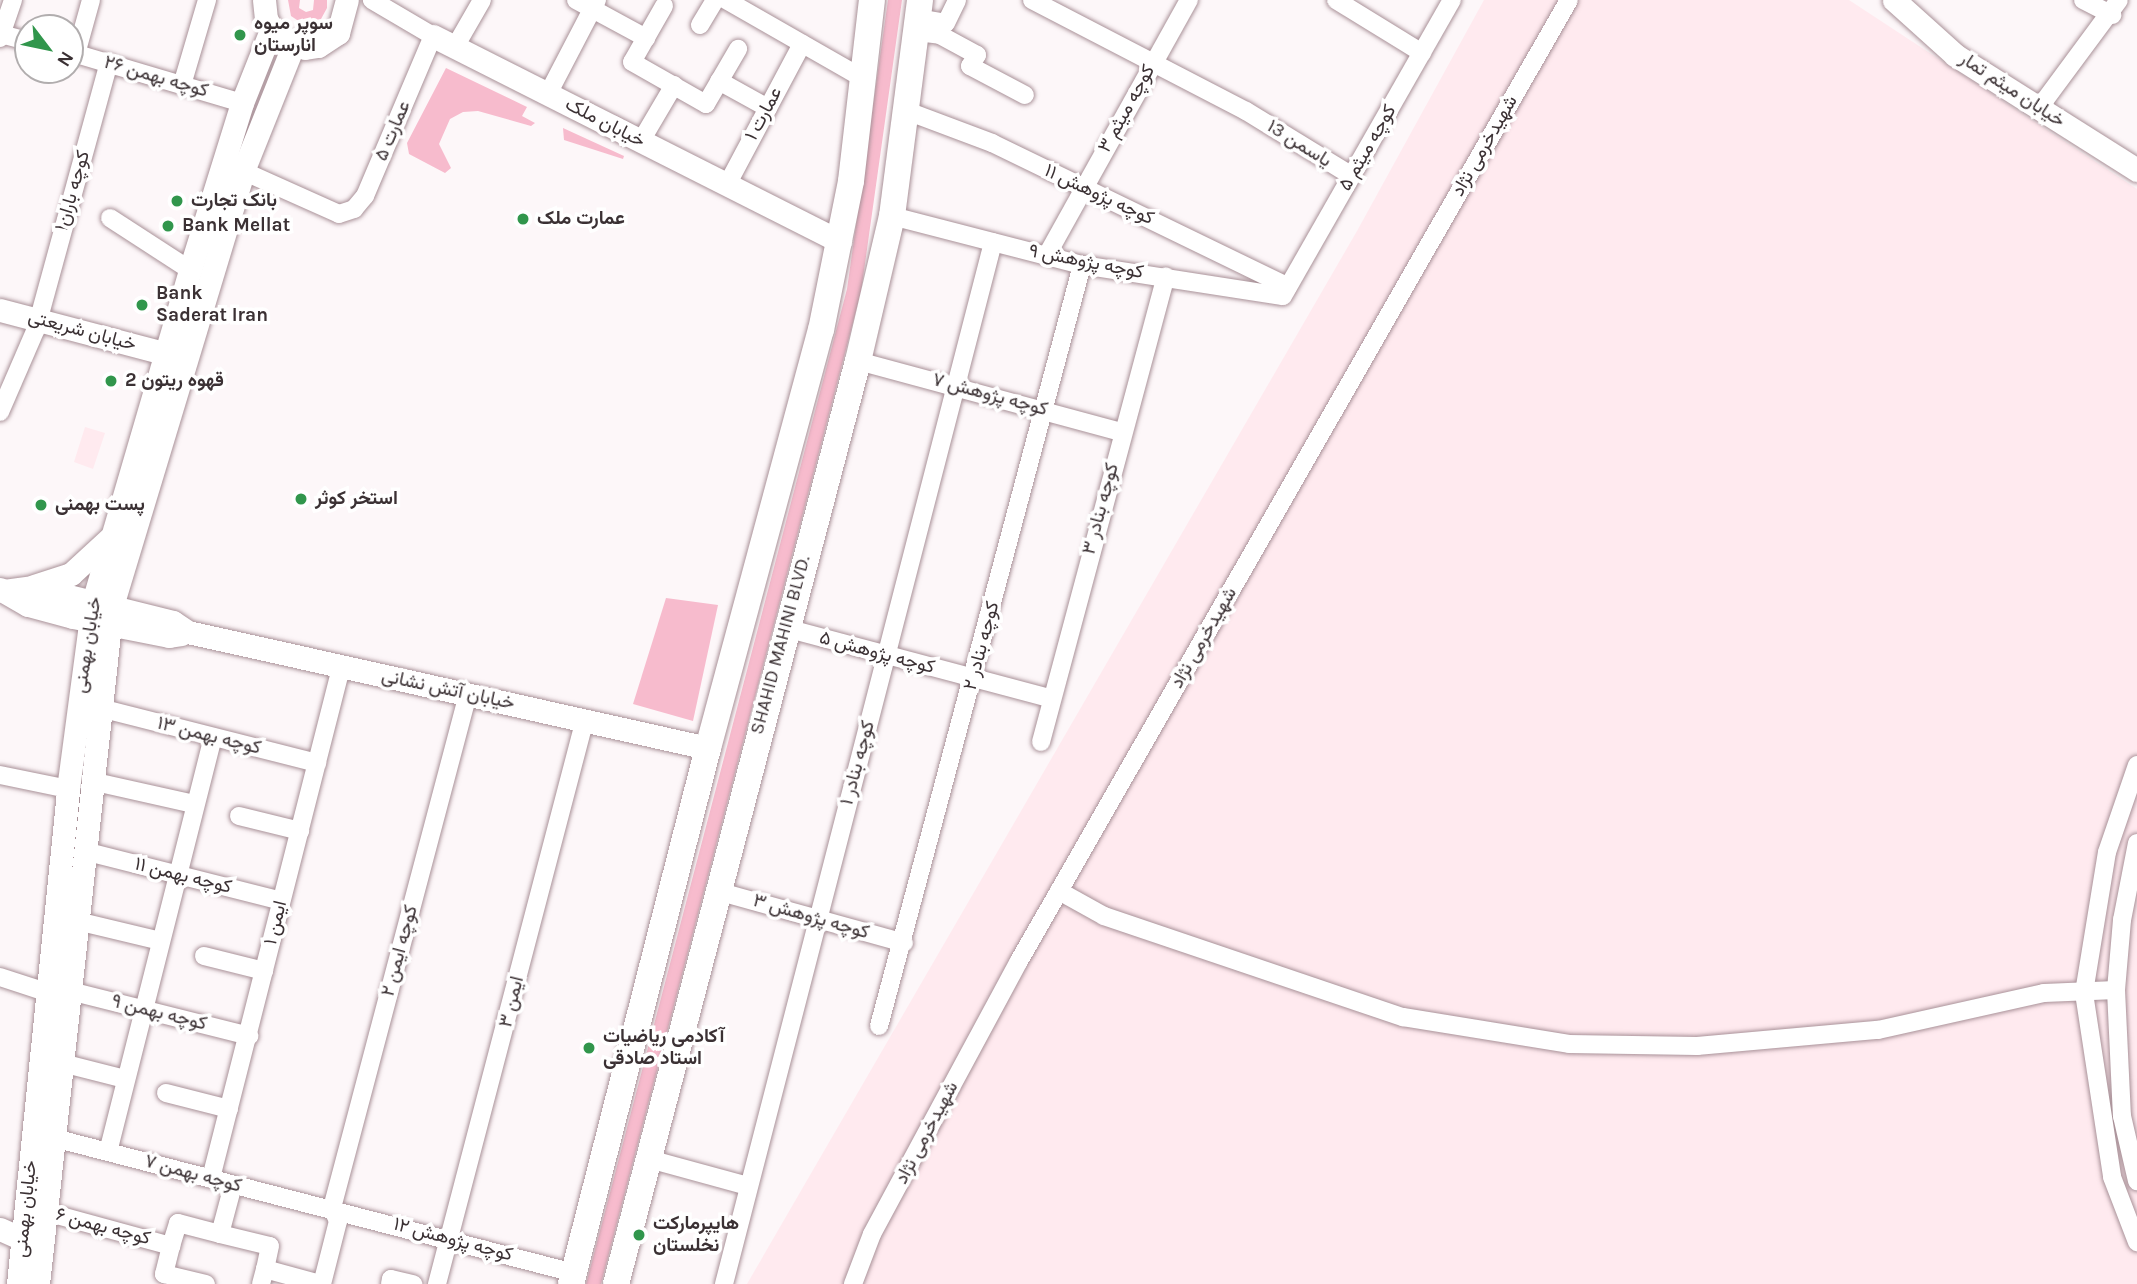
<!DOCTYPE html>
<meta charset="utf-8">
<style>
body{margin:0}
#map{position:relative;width:2137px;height:1284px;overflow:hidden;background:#fdf7f9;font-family:Karla,Vazirmatn,sans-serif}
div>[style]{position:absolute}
.built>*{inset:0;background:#ffeaef}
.green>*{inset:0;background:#f7bbcd}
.roads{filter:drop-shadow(0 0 2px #a99198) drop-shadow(0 0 2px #a99198)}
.street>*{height:18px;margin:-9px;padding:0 9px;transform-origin:9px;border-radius:9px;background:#fff}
.secondary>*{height:23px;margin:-11.5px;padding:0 11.5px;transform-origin:11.5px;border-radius:11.5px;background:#fff}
.primary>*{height:26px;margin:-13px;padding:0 13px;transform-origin:13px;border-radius:13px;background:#fff}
.dots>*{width:19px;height:19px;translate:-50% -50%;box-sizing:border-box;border:4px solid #fff;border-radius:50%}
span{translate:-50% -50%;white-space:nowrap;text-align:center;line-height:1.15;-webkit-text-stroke:7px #fff;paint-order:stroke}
.poi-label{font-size:19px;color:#3b3134;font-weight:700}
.left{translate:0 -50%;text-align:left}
.street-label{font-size:19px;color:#3b3134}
.north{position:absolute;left:14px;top:14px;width:70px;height:70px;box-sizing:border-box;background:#fff;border:2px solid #b1adae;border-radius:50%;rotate:122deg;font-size:19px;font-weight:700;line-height:28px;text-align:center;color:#3b3134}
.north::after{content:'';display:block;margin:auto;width:24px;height:32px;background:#31964c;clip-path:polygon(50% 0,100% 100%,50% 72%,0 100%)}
</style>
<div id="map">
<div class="built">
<i style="clip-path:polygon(1484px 0,1849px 0,2137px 189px,2137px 1284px,747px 1284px,1357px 231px)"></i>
<i style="clip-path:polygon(85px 427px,105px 433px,93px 469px,74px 462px)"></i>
</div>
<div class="green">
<i style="clip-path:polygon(288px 0,300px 0,299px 8px,306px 12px,313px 10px,314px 0,327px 0,327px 8px,321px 19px,303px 24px,291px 16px)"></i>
<i style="clip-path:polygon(888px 0,902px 0,861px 292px,601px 1284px,586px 1284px,847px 289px)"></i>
<i style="clip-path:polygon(446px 68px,527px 107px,522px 116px,535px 123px,531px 126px,478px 111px,463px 112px,450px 119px,439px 144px,451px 168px,445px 173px,409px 154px,407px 143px)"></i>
<i style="clip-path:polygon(563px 128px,624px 156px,623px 159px,564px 140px)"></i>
<i style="clip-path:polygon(666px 598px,718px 605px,693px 721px,633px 704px)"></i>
</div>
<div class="roads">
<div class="street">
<i style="left:576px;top:0;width:80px;rotate:28.5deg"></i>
<i style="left:726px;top:0;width:157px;rotate:29.8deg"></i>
<i style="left:1032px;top:0;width:241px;rotate:27.4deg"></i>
<i style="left:1246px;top:111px;width:124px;rotate:31.5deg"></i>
<i style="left:1336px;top:0;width:101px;rotate:31.6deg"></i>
<i style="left:2083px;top:0;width:33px;rotate:27deg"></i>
<i style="left:664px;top:6px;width:64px;rotate:119.7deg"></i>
<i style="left:632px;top:62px;width:85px;rotate:29.6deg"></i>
<i style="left:706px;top:104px;width:64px;rotate:-59.8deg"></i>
<i style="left:918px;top:18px;width:28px;rotate:10deg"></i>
<i style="left:946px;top:23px;width:25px;rotate:-64deg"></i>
<i style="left:700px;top:25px;width:29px;rotate:-59deg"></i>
<i style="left:917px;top:32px;width:23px;rotate:7deg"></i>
<i style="left:940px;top:35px;width:42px;rotate:28.4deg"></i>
<i style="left:977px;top:55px;width:13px;rotate:122deg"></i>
<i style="left:970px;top:66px;width:62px;rotate:27.8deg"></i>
<i style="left:1px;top:34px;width:28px;rotate:15deg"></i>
<i style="left:0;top:38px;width:40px;rotate:-71.1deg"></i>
<i style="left:455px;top:47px;width:54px;rotate:-60.1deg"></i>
<i style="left:70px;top:52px;width:179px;rotate:16.5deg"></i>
<i style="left:76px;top:54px;width:56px;rotate:-74.5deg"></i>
<i style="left:719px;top:81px;width:56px;rotate:28.9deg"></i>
<i style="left:182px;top:85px;width:89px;rotate:-73.6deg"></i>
<i style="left:548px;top:94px;width:106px;rotate:-62.5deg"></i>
<i style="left:2039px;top:108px;width:134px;rotate:-53.5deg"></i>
<i style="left:907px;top:111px;width:91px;rotate:20.6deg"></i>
<i style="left:992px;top:143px;width:329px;rotate:25.9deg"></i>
<i style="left:641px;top:141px;width:65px;rotate:-59.5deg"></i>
<i style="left:243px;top:171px;width:105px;rotate:24.1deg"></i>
<i style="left:339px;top:214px;width:16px;rotate:-18deg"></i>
<i style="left:354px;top:209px;width:17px;rotate:-50deg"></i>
<i style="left:365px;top:196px;width:174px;rotate:-67deg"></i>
<i style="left:433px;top:36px;width:71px;rotate:-149.5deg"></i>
<i style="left:727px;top:185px;width:160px;rotate:-62deg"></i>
<i style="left:892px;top:216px;width:196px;rotate:14.5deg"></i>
<i style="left:1082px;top:265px;width:203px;rotate:8.8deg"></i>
<i style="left:1283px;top:296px;width:341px;rotate:-60.3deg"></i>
<i style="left:110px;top:218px;width:95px;rotate:33deg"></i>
<i style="left:1047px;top:255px;width:292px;rotate:-60.9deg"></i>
<i style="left:858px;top:361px;width:273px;rotate:15.1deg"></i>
<i style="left:0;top:412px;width:90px;rotate:-66.6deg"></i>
<i style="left:36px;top:329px;width:276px;rotate:-74.7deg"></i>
<i style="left:786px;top:628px;width:273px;rotate:14.9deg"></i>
<i style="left:100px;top:708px;width:224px;rotate:14.2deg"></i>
<i style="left:1041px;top:742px;width:482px;rotate:-75deg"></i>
<i style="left:2137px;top:765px;width:92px;rotate:109deg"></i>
<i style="left:2107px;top:852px;width:143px;rotate:99.3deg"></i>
<i style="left:2084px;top:993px;width:186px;rotate:81.3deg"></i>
<i style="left:2112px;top:1177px;width:70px;rotate:69deg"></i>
<i style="left:0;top:775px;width:69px;rotate:11.6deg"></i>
<i style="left:91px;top:781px;width:106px;rotate:12.6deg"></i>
<i style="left:239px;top:816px;width:63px;rotate:13.8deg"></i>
<i style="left:2137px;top:843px;width:78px;rotate:101deg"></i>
<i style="left:2122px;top:920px;width:70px;rotate:94.9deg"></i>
<i style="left:2116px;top:990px;width:126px;rotate:87.3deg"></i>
<i style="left:2122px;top:1116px;width:67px;rotate:77deg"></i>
<i style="left:84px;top:851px;width:203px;rotate:14.2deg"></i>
<i style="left:717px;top:891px;width:194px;rotate:15.5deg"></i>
<i style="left:1059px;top:891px;width:51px;rotate:29.1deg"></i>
<i style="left:1104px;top:916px;width:316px;rotate:18.7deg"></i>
<i style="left:1403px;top:1017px;width:168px;rotate:9.2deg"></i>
<i style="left:1569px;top:1044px;width:128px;rotate:0.9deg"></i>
<i style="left:1697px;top:1046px;width:182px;rotate:-5.1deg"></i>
<i style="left:1878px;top:1030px;width:170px;rotate:-12.6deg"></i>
<i style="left:2044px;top:993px;width:72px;rotate:-2.4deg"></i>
<i style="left:77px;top:921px;width:85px;rotate:13.5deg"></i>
<i style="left:204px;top:956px;width:62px;rotate:14deg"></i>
<i style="left:0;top:977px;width:52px;rotate:18.1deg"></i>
<i style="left:70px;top:991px;width:185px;rotate:14.1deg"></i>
<i style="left:879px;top:1026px;width:788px;rotate:-75.06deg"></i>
<i style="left:62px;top:1063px;width:65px;rotate:14.3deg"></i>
<i style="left:166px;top:1093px;width:65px;rotate:14.3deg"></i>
<i style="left:54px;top:1138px;width:537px;rotate:14.55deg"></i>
<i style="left:108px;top:1152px;width:428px;rotate:-75.8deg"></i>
<i style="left:649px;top:1159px;width:103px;rotate:15.3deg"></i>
<i style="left:211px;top:1178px;width:526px;rotate:-75.7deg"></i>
<i style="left:332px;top:1208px;width:532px;rotate:-75.18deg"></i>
<i style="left:46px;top:1212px;width:130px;rotate:15.2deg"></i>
<i style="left:171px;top:1246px;width:29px;rotate:104deg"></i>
<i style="left:164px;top:1274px;width:43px;rotate:13.4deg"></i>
<i style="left:220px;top:1234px;width:51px;rotate:-75.1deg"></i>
<i style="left:171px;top:1246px;width:24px;rotate:-73deg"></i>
<i style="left:178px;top:1223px;width:43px;rotate:14.7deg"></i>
<i style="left:220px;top:1234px;width:51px;rotate:13.5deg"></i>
<i style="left:270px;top:1246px;width:24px;rotate:102deg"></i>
<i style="left:261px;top:1284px;width:16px;rotate:-75deg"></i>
<i style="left:265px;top:1269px;width:57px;rotate:15.3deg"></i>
<i style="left:322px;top:1284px;width:65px;rotate:-75.7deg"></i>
<i style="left:338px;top:1221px;width:14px;rotate:-115deg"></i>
<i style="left:390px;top:1284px;width:5px;rotate:-79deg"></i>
<i style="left:391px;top:1279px;width:23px;rotate:13deg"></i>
<i style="left:437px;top:1284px;width:584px;rotate:-75.32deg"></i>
<i style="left:724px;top:1284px;width:1076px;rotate:-75.52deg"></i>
<i style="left:853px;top:1284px;width:53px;rotate:-69.2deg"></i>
<i style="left:872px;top:1234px;width:310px;rotate:-61.7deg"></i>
<i style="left:1019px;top:961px;width:1107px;rotate:-60.22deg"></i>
</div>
<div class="secondary">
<i style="left:264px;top:0;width:19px;rotate:84deg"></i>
<i style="left:266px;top:19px;width:21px;rotate:59deg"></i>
<i style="left:277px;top:37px;width:30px;rotate:21deg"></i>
<i style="left:305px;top:48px;width:13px;rotate:-9deg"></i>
<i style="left:318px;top:46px;width:24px;rotate:-33deg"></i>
<i style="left:338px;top:33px;width:34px;rotate:-75deg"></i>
<i style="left:1894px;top:0;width:82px;rotate:42deg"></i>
<i style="left:1955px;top:55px;width:215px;rotate:32.3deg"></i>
<i style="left:433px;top:36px;width:456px;rotate:26.8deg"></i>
<i style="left:0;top:310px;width:170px;rotate:14.7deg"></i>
<i style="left:34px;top:586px;width:39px;rotate:-18deg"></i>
<i style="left:71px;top:574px;width:52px;rotate:-42.6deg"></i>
<i style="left:0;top:589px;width:32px;rotate:30deg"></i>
<i style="left:28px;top:605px;width:47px;rotate:14.9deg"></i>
<i style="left:73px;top:617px;width:98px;rotate:11.2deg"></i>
<i style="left:169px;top:636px;width:12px;rotate:-9deg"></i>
<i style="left:4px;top:591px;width:28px;rotate:-8deg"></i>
<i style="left:32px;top:587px;width:145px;rotate:13.9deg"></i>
<i style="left:173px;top:622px;width:18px;rotate:34deg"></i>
<i style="left:188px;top:632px;width:533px;rotate:12.58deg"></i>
<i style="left:0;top:1229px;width:24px;rotate:24deg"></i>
<i style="left:18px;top:1284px;width:498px;rotate:-84.2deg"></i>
<i style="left:68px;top:789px;width:189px;rotate:-82.4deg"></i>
<i style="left:93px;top:602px;width:346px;rotate:-73.7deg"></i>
<i style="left:190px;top:270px;width:175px;rotate:-72.7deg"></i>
<i style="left:242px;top:103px;width:79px;rotate:-68.3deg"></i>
<i style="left:38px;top:1284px;width:682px;rotate:-83.77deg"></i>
<i style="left:112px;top:606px;width:454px;rotate:-73.2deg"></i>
<i style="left:243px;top:171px;width:135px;rotate:-68.2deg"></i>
</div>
<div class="primary">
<i style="left:571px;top:1284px;width:553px;rotate:-75.66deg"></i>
<i style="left:708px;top:748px;width:433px;rotate:-74.9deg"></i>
<i style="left:821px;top:330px;width:152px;rotate:-78.6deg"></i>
<i style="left:851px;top:181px;width:182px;rotate:-83.4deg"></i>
<i style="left:616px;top:1284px;width:954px;rotate:-75.31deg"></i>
<i style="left:858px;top:361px;width:149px;rotate:-76.8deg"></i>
<i style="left:892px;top:216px;width:218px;rotate:-82.6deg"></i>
</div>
</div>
<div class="dots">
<i style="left:240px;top:35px;background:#31964c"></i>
<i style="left:177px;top:201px;background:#31964c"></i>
<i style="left:523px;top:219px;background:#31964c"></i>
<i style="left:168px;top:226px;background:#31964c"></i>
<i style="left:142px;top:305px;background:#31964c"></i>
<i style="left:111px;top:381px;background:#31964c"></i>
<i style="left:301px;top:499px;background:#31964c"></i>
<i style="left:41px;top:505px;background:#31964c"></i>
<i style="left:589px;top:1048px;background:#31964c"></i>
<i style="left:639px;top:1235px;background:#31964c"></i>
</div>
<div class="poi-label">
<span class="left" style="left:254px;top:35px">سوپر میوه<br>انارستان</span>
<span class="left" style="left:191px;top:201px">بانک تجارت</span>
<span class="left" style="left:537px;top:219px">عمارت ملک</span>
<span class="left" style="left:182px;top:226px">Bank Mellat</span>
<span class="left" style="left:156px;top:305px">Bank<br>Saderat Iran</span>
<span class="left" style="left:125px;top:381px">قهوه ریتون 2</span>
<span class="left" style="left:315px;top:499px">استخر کوثر</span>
<span class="left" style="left:55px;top:505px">پست بهمنی</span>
<span class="left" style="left:603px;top:1048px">آکادمی ریاضیات<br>استاد صادقی</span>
<span class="left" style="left:653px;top:1235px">هایپرمارکت<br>نخلستان</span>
</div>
<div class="street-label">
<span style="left:156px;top:77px;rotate:16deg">کوچه بهمن ۲۶</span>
<span style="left:2012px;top:90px;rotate:33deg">خیابان میثم تمار</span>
<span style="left:1127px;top:109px;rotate:-61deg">کوچه میثم ۳</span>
<span style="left:764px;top:114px;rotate:-62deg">عمارت ۱</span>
<span style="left:605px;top:123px;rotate:27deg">خیابان ملک</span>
<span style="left:393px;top:131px;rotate:-67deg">عمارت ۵</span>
<span style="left:1299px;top:144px;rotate:32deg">یاسمن ۱3</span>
<span style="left:1485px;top:146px;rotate:-60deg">شهیدخرمی نژاد</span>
<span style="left:1368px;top:148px;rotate:-60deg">کوچه میثم ۵</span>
<span style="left:73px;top:191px;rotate:-74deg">کوچه باران۱</span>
<span style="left:1099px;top:195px;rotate:25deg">کوچه پژوهش ۱۱</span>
<span style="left:1086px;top:262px;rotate:11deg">کوچه پژوهش ۹</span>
<span style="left:82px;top:331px;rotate:15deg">خیابان شریعتی</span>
<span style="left:990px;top:395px;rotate:15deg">کوچه پژوهش ۷</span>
<span style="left:1101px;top:509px;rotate:-75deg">کوچه بنادر ۳</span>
<span style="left:1204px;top:638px;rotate:-60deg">شهیدخرمی نژاد</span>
<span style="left:88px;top:645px;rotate:-81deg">خیابان بهمنی</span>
<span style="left:781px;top:645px;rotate:-75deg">SHAHID MAHINI BLVD.</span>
<span style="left:982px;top:646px;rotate:-75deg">کوچه بنادر ۲</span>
<span style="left:877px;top:653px;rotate:15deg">کوچه پژوهش ۵</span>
<span style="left:448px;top:690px;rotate:12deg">خیابان آتش نشانی</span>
<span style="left:209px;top:736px;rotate:14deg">کوچه بهمن ۱۳</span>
<span style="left:858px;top:763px;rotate:-75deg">کوچه بنادر ۱</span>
<span style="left:183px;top:876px;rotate:14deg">کوچه بهمن ۱۱</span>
<span style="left:811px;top:917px;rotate:16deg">کوچه پژوهش ۳</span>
<span style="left:276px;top:923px;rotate:-76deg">ایمن ۱</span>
<span style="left:400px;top:951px;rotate:-75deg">کوچه ایمن ۲</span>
<span style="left:512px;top:1002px;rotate:-76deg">ایمن ۳</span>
<span style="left:159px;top:1013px;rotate:14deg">کوچه بهمن ۹</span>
<span style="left:927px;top:1133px;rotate:-62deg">شهیدخرمی نژاد</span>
<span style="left:193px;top:1174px;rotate:15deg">کوچه بهمن ۷</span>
<span style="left:26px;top:1209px;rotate:-84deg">خیابان بهمنی</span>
<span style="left:103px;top:1227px;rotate:15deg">کوچه بهمن ۶</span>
<span style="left:453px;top:1240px;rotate:15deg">کوچه پژوهش ۱۲</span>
</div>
<div class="north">N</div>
</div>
